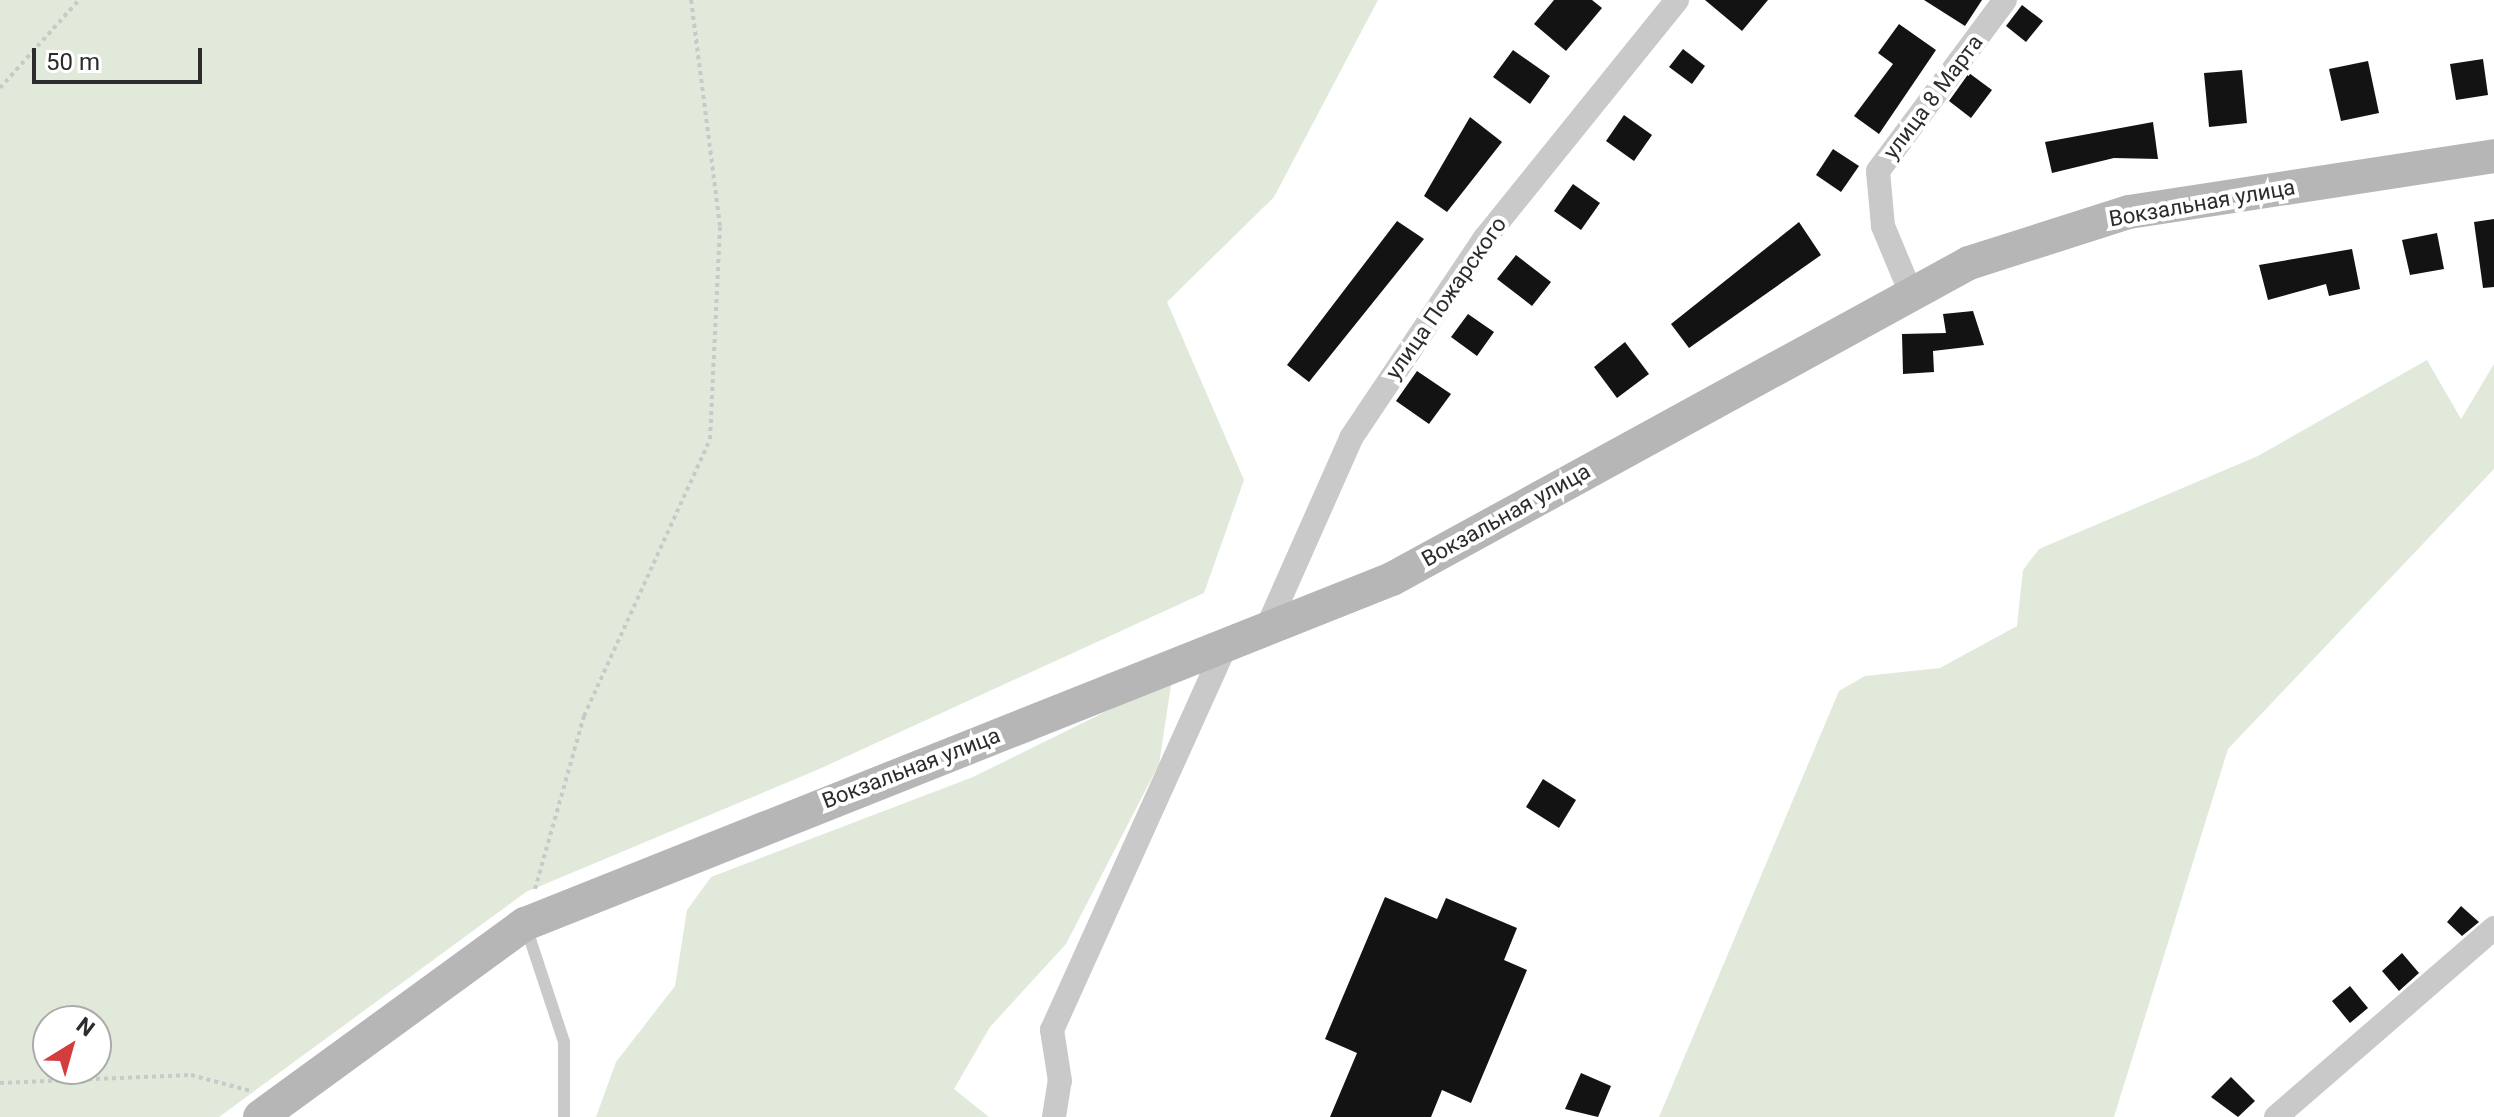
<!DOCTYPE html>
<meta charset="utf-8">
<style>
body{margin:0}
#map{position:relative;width:2494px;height:1117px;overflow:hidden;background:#fff;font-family:Roboto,sans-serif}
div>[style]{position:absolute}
.green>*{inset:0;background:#e1e9db}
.building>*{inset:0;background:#131313}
.path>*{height:4px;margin-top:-2px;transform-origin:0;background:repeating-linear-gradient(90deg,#c9c9c9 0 4px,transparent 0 8px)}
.lane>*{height:12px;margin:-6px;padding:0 6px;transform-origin:6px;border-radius:6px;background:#c9c9c9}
.street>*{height:24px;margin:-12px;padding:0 12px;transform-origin:12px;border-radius:12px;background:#c9c9c9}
.secondary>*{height:34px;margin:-17px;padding:0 17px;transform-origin:17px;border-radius:17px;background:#b6b6b6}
span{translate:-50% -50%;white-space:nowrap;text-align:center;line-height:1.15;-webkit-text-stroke:8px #fff;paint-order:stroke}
.street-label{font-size:22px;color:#2c2c2c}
.north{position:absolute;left:32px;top:1005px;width:80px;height:80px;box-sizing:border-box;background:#fff;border:2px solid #ababab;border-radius:50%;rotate:37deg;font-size:22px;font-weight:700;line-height:32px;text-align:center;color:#2c2c2c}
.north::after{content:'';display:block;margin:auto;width:28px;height:36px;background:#d43d3d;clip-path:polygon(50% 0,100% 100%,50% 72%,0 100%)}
.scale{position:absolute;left:32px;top:48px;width:170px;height:36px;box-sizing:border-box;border:4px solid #2c2c2c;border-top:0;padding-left:10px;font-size:24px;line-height:28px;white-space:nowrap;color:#2c2c2c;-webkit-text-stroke:6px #fff;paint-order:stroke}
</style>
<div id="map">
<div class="green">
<i style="clip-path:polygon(evenodd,0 0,1378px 0,1274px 197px,1167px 302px,1244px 480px,1204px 593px,817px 770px,526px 892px,219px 1117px,0 1117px,0 0,48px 1021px,96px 1021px,96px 1069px,48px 1069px,48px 1021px)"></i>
<i style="clip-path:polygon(2427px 360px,2461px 419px,2494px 364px,2494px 469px,2228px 749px,2114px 1117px,1659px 1117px,1839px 691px,1865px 676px,1940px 668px,2017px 626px,2023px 570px,2039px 549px,2258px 456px)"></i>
<i style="clip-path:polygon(1172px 679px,1159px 764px,1066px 944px,990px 1027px,954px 1089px,989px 1117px,596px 1117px,616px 1062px,675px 986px,687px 910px,711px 877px,973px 777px)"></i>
</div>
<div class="building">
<i style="clip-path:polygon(1554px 0,1592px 0,1602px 8px,1566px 51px,1534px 24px)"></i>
<i style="clip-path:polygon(1705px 0,1768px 0,1742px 31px)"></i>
<i style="clip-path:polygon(1924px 0,1982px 0,1965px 26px)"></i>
<i style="clip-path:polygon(2022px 5px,2043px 21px,2026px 42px,2006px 26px)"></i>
<i style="clip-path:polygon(1899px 24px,1936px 50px,1879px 134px,1854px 116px,1893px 64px,1878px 53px)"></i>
<i style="clip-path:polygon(1683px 49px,1705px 66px,1692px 84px,1669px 67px)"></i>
<i style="clip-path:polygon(1513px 50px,1550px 76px,1530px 104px,1493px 77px)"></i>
<i style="clip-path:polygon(2483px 59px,2488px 95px,2456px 100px,2450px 64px)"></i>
<i style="clip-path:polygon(2368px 61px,2379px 113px,2341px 121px,2329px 69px)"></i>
<i style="clip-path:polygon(2242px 70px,2247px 123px,2209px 127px,2204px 73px)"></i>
<i style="clip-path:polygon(1969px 73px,1992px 90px,1971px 118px,1949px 101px)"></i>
<i style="clip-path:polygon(1624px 115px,1652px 135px,1634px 161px,1606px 141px)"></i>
<i style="clip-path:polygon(1470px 117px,1502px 142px,1447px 212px,1424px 196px)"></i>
<i style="clip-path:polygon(2153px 122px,2158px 159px,2114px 158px,2052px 173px,2045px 142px)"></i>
<i style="clip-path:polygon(1833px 149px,1859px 166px,1841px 192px,1816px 175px)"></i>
<i style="clip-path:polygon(1573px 184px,1600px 203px,1581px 230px,1554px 211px)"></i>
<i style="clip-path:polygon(2494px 219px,2494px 287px,2483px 288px,2474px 222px)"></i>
<i style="clip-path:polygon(1397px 221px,1424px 239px,1309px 382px,1287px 365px)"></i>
<i style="clip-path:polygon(1799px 222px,1821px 255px,1689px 348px,1671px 324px)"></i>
<i style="clip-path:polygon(2437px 233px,2444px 269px,2410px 275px,2402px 240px)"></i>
<i style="clip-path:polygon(2352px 249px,2360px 289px,2329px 296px,2326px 284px,2268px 300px,2259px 265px)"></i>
<i style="clip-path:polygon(1516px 255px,1551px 282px,1532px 306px,1497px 279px)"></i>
<i style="clip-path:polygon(1973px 311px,1984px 345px,1933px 351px,1934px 372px,1903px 374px,1902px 334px,1946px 333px,1943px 314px)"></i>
<i style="clip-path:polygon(1468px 314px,1494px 332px,1477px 356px,1451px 337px)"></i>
<i style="clip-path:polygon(1625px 342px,1649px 374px,1617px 398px,1594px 367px)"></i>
<i style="clip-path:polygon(1417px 371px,1451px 394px,1429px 424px,1396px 401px)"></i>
<i style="clip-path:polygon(1543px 779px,1576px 800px,1559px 828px,1526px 807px)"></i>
<i style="clip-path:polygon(1385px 897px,1437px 919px,1446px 898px,1517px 928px,1504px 960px,1527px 970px,1471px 1103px,1442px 1090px,1431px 1117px,1330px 1117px,1357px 1053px,1325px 1039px)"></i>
<i style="clip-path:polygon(2461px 906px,2479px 922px,2462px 936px,2447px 922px)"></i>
<i style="clip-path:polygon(2402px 953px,2419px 973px,2399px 991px,2382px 971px)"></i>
<i style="clip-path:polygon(2350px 986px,2368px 1008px,2350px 1023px,2332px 1001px)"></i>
<i style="clip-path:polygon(1581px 1073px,1611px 1086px,1598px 1117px,1565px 1109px)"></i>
<i style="clip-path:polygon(2231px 1077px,2255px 1101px,2238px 1117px,2211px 1097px)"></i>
</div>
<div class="path">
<i style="left:0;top:88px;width:118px;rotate:-48.1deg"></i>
<i style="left:535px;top:889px;width:180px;rotate:-74.2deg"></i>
<i style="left:584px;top:716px;width:304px;rotate:-65.5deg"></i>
<i style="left:710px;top:439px;width:213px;rotate:-87.3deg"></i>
<i style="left:720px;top:226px;width:228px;rotate:-97.3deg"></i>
<i style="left:0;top:1083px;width:191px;rotate:-2.4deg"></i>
<i style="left:191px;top:1075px;width:62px;rotate:14.9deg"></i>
</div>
<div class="lane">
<i style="left:526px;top:927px;width:121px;rotate:71.7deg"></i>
<i style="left:564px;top:1042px;width:75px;rotate:90deg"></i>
</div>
<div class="street">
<i style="left:1910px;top:291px;width:70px;rotate:-112.6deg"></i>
<i style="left:1883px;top:226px;width:55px;rotate:-95.2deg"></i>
<i style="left:1878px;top:171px;width:213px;rotate:-53.4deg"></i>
<i style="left:1267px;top:628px;width:208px;rotate:-66.1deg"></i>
<i style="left:1351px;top:438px;width:241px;rotate:-56.2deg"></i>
<i style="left:1485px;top:238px;width:306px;rotate:-51.1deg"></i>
<i style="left:1054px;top:1117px;width:36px;rotate:-81deg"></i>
<i style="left:1060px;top:1081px;width:52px;rotate:-98.9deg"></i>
<i style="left:1052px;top:1030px;width:423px;rotate:-65.7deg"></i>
<i style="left:2276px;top:1117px;width:289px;rotate:-40.9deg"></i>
</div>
<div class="secondary">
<i style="left:260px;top:1117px;width:328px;rotate:-36.1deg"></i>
<i style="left:525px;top:924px;width:933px;rotate:-21.7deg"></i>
<i style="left:1392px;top:579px;width:658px;rotate:-28.71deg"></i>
<i style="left:1969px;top:263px;width:168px;rotate:-17.7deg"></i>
<i style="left:2129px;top:212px;width:369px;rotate:-8.7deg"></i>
</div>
<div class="street-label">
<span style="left:1933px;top:97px;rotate:-53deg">улица 8 Марта</span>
<span style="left:2202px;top:203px;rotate:-10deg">Вокзальная улица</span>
<span style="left:1446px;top:298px;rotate:-55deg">улица Пожарского</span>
<span style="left:1506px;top:515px;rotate:-29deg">Вокзальная улица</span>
<span style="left:911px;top:768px;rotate:-21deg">Вокзальная улица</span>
</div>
<div class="north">N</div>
<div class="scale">50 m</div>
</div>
